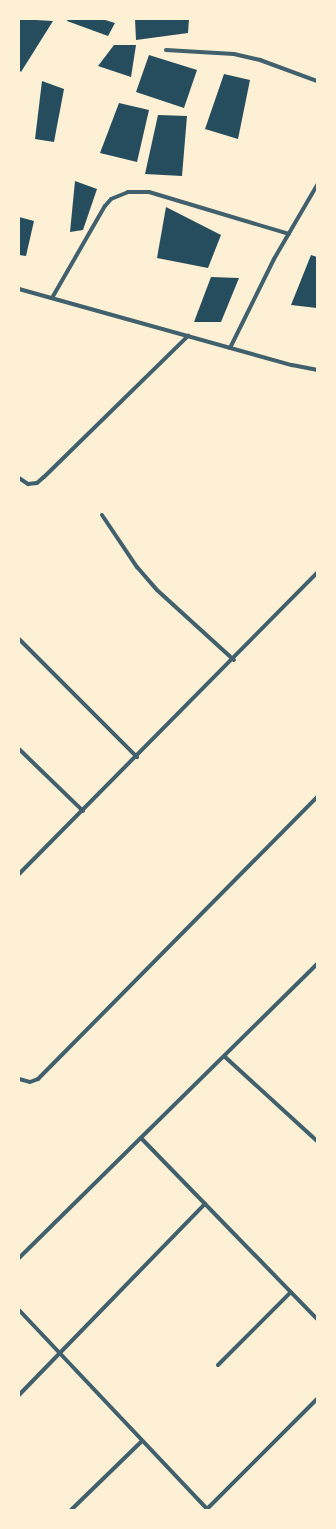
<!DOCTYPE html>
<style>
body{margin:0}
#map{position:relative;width:336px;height:1529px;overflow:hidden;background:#fdf0d5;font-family:Raleway,sans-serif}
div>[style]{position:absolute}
.building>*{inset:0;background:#264d5e}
.minor>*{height:4px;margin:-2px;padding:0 2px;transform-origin:2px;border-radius:2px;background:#3f606c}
span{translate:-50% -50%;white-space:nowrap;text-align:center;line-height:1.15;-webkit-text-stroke:3px #fdf0d5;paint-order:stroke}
.frame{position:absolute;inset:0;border:20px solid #fdf0d5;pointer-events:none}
</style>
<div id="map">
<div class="building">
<i style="clip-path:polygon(19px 19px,53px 21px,21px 72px,19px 70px)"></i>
<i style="clip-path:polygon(68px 19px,102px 19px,115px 23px,108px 36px,67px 21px)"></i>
<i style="clip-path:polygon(135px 19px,189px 19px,188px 33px,136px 40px)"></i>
<i style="clip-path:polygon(114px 45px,136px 45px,131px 77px,98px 66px)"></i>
<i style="clip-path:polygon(149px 55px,197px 70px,184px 108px,136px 92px)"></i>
<i style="clip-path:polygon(224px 74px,250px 80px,238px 139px,205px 129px)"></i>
<i style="clip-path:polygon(42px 81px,64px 89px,54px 142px,35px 139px)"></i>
<i style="clip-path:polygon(119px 103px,149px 110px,137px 162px,100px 153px)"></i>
<i style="clip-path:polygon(158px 115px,187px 116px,182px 176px,145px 174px)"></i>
<i style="clip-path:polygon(75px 181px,97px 189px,83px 230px,70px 232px)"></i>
<i style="clip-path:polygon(166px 207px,221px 235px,208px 268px,157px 258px)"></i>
<i style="clip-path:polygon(19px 217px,34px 221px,26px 256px,19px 255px)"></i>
<i style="clip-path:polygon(311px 255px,317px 257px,317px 308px,291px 305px)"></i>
<i style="clip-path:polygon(211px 277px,239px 278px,221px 322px,194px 322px)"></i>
</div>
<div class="minor">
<i style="left:166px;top:50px;width:68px;rotate:3.4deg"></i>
<i style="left:234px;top:54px;width:27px;rotate:13deg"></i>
<i style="left:260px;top:60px;width:61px;rotate:20.2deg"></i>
<i style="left:19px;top:289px;width:283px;rotate:15.6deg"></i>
<i style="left:292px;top:365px;width:25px;rotate:11deg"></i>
<i style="left:52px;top:298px;width:106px;rotate:-60.1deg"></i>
<i style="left:105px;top:206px;width:9px;rotate:-49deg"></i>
<i style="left:111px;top:199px;width:18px;rotate:-22deg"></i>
<i style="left:128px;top:192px;width:21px"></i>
<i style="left:149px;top:192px;width:146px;rotate:16.7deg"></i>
<i style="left:230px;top:348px;width:99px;rotate:-63.7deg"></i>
<i style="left:274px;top:259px;width:86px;rotate:-59.8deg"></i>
<i style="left:19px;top:478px;width:11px;rotate:34deg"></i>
<i style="left:28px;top:484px;width:9px;rotate:-6deg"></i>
<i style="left:37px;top:483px;width:9px;rotate:-41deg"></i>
<i style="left:44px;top:477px;width:202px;rotate:-44.4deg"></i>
<i style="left:102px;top:515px;width:63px;rotate:56.1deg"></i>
<i style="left:137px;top:567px;width:30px;rotate:49deg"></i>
<i style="left:157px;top:590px;width:104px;rotate:42.3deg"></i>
<i style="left:19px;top:639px;width:167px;rotate:45deg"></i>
<i style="left:19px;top:749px;width:89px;rotate:44.1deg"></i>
<i style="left:19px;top:874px;width:424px;rotate:-45.3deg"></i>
<i style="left:224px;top:1056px;width:126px;rotate:42.4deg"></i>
<i style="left:19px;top:1079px;width:11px;rotate:15deg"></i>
<i style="left:30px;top:1082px;width:9px;rotate:-21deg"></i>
<i style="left:38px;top:1079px;width:397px;rotate:-45.3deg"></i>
<i style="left:141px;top:1138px;width:252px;rotate:45.8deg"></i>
<i style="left:19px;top:1258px;width:419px;rotate:-44.6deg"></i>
<i style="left:19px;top:1310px;width:275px;rotate:46.6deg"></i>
<i style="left:218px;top:1365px;width:103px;rotate:-45deg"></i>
<i style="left:19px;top:1395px;width:267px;rotate:-45.8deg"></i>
<i style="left:71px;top:1510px;width:99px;rotate:-44.2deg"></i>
<i style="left:206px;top:1510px;width:157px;rotate:-45deg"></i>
</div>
<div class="frame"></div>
</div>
